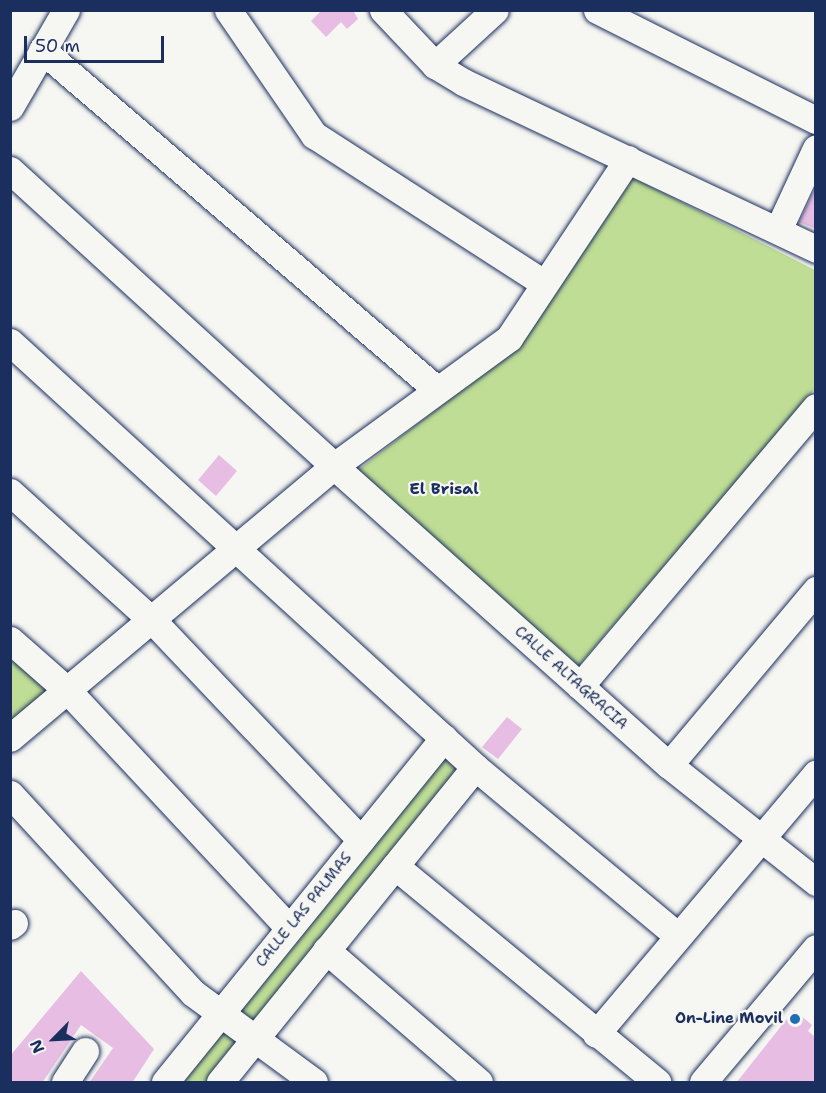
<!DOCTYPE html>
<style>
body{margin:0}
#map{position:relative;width:826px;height:1093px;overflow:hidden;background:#f6f6f2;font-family:"Shantell Sans",sans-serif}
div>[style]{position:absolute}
.green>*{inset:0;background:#bfdd95}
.building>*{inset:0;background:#e7bde3}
.roads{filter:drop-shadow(0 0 2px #1b2f5e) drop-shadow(0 0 2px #1b2f5e)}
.minor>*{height:27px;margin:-13.5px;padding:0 13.5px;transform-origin:13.5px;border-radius:13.5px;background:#f6f6f2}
.dots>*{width:16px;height:16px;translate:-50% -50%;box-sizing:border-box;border:3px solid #f6f6f2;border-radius:50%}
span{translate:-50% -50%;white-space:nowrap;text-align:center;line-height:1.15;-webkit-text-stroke:4.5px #f6f6f2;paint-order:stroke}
.street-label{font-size:15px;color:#1b2f5e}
.poi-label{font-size:15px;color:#1b2f5e;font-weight:700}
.right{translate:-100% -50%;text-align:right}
.neighbourhood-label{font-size:16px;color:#1b2f5e;font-weight:700}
.frame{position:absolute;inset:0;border:12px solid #1b2f5e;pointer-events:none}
.north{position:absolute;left:24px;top:1009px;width:60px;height:60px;-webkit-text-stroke:4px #f6f6f2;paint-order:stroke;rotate:246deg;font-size:16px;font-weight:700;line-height:24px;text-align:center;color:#1b2f5e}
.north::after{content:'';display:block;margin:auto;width:21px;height:27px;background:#1b2f5e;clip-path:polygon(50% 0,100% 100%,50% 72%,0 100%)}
.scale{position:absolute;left:24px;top:36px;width:140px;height:27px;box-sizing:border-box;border:3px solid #1b2f5e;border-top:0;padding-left:8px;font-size:18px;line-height:21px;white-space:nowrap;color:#1b2f5e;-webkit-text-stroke:4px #f6f6f2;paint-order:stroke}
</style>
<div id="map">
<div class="green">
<i style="clip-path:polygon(630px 176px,815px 270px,815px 389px,576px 669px,353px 474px,520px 344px)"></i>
<i style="clip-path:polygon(11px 653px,53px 691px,11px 725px)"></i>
<i style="clip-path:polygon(442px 754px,461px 770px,209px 1082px,178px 1082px)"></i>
</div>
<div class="building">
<i style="clip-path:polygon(322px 10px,353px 10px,358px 19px,347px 29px,341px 22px,326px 37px,311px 21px)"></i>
<i style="clip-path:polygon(816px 187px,816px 229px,799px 222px)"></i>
<i style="clip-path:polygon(219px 455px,237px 471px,216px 496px,198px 480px)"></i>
<i style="clip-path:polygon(507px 717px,522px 729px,498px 759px,482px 747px)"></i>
<i style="clip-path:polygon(81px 971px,154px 1049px,132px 1083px,89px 1083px,113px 1048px,81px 1025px,42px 1083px,10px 1083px,10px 1056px)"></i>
<i style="clip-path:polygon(794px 1010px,812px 1025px,808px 1031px,816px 1038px,816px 1083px,736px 1083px)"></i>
</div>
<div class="roads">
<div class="minor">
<i style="left:228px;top:10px;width:152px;rotate:55.5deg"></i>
<i style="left:314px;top:135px;width:274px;rotate:32.8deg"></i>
<i style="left:383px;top:10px;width:76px;rotate:46.6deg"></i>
<i style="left:435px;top:65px;width:33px;rotate:31deg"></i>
<i style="left:463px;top:82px;width:391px;rotate:25.3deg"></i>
<i style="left:597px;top:10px;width:245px;rotate:26.7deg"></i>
<i style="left:42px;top:50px;width:518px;rotate:40.7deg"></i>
<i style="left:435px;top:65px;width:81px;rotate:-42.5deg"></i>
<i style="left:10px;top:107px;width:112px;rotate:-60deg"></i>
<i style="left:628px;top:159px;width:215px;rotate:123.6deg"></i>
<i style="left:509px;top:338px;width:217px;rotate:143.8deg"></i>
<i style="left:334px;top:466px;width:449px;rotate:41.8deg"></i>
<i style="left:669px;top:765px;width:188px;rotate:38.5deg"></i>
<i style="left:10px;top:170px;width:439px;rotate:42.4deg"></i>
<i style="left:334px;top:466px;width:423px;rotate:140deg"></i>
<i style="left:778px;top:230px;width:90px;rotate:-65.1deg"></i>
<i style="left:10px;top:342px;width:630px;rotate:42.43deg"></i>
<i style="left:475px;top:767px;width:264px;rotate:39.8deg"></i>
<i style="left:10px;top:492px;width:193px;rotate:42.1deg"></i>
<i style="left:153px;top:621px;width:302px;rotate:46.5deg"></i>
<i style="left:10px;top:640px;width:77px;rotate:41.3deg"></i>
<i style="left:68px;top:691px;width:324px;rotate:47deg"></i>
<i style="left:580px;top:686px;width:365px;rotate:-49.8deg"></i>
<i style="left:669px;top:765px;width:229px;rotate:-50deg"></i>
<i style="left:10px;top:794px;width:270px;rotate:47.4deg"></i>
<i style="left:193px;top:993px;width:150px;rotate:36.3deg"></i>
<i style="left:395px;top:866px;width:340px;rotate:39.5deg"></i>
<i style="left:10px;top:926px;width:5px;rotate:-37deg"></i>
<i style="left:326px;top:950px;width:202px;rotate:40.8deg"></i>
<i style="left:596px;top:1034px;width:341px;rotate:-49.8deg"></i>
<i style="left:65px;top:1082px;width:37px;rotate:-57deg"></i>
<i style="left:165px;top:1082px;width:443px;rotate:-51deg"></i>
<i style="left:220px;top:1082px;width:405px;rotate:-51deg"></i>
<i style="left:703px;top:1082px;width:175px;rotate:-49.9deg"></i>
</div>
</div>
<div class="dots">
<i style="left:795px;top:1019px;background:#1f6fb2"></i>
</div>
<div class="street-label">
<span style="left:571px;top:678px;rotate:42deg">CALLE ALTAGRACIA</span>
<span style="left:304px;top:910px;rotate:-51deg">CALLE LAS PALMAS</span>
</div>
<div class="poi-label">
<span class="right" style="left:783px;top:1019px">On-Line Movil</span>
</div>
<div class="neighbourhood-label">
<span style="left:444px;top:489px">El Brisal</span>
</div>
<div class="frame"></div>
<div class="north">N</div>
<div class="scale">50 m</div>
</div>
